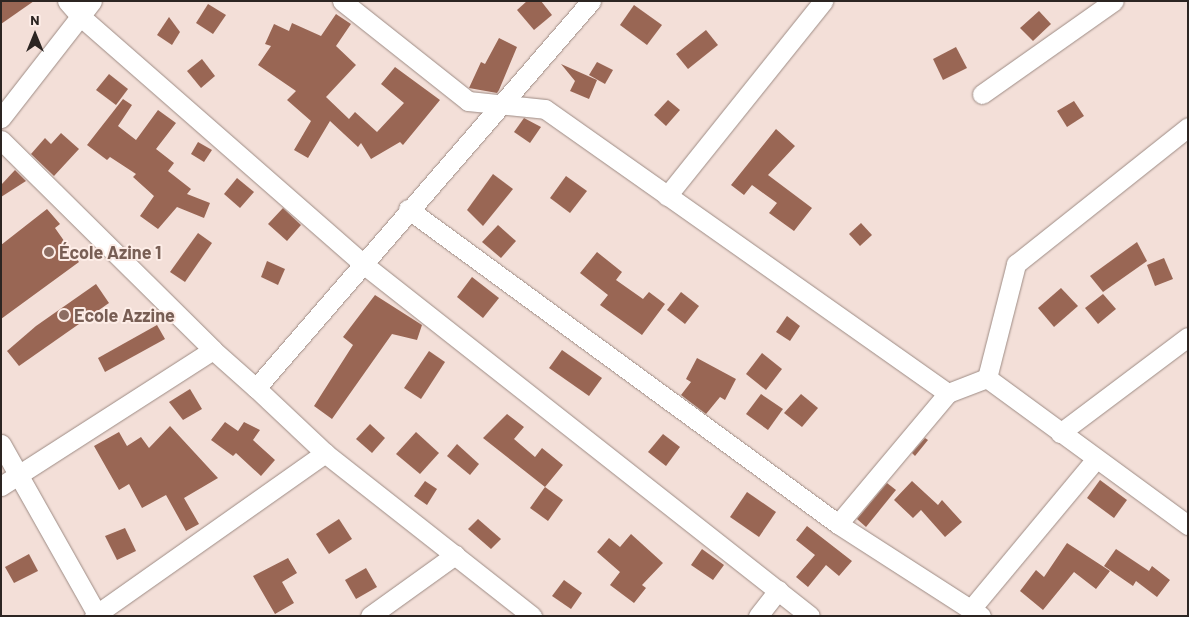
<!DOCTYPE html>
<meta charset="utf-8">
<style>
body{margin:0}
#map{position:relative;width:1189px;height:617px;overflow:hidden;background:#f3dfd8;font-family:Barlow,sans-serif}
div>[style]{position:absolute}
.building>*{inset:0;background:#996654}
.roads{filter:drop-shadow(0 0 1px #9d8b84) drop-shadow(0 0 1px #9d8b84)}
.minor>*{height:19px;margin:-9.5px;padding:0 9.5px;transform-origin:9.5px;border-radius:9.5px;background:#fff}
.dots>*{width:14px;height:14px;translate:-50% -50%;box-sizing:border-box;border:2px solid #fdede7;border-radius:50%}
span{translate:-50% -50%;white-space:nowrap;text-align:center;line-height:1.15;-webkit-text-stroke:4px #fdede7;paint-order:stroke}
.education-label{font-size:18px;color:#785e54;font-weight:700}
.left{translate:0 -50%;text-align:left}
.frame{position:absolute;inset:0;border:2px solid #2c2522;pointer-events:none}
.north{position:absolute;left:10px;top:10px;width:50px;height:50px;-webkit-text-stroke:4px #fdede7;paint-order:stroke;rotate:0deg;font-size:14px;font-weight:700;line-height:20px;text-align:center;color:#2c2522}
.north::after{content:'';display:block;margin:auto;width:18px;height:22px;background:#2c2522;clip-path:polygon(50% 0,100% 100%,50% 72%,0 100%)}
</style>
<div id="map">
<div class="building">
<i style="clip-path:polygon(1px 1px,34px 1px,1px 24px)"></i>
<i style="clip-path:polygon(527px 1px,541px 1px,552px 15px,534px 30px,517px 10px)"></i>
<i style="clip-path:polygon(208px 4px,226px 15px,213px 34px,196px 23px)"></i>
<i style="clip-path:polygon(634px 5px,662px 25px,647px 45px,620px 25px)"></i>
<i style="clip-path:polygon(1039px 11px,1051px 24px,1033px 41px,1020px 28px)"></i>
<i style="clip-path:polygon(336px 14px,351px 24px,336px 46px,356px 65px,326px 97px,349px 119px,355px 112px,377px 132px,404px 103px,381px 84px,395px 67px,440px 100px,403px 145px,400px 142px,371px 159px,361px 143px,358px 147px,330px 121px,308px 158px,294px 150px,311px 121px,287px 100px,296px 91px,258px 65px,271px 46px,265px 44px,274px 24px,289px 31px,292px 23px,321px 36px)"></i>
<i style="clip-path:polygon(169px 17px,180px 32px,172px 45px,157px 35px)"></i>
<i style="clip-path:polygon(706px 30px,718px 45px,688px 69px,676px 54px)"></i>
<i style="clip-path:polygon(499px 38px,517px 47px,499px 90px,497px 93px,469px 88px,481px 62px,485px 64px)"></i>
<i style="clip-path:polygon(956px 47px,967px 68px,943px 80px,933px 59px)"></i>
<i style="clip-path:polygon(202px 59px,215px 76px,201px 88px,187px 71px)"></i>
<i style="clip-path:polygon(597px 62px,613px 70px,605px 84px,589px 75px)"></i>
<i style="clip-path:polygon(561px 64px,597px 80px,589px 99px,570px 91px,575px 81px)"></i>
<i style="clip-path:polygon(109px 74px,128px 89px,116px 105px,96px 90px)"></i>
<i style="clip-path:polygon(123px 99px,132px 105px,118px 126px,136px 140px,158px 110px,176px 123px,156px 149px,174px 163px,168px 171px,191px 189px,187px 194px,210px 203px,204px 218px,177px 207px,158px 229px,140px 216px,154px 196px,133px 177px,136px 174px,110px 157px,107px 160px,87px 145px)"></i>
<i style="clip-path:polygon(668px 100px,680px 110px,666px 126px,654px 115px)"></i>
<i style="clip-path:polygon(1074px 101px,1084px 116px,1067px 127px,1057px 111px)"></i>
<i style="clip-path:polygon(524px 118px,541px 127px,530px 143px,514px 132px)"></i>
<i style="clip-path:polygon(776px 129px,795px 146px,768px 175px,812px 208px,794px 231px,769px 213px,777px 203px,752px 185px,744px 195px,731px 185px)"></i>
<i style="clip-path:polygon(61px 133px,79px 149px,54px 176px,31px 154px,45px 138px,51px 144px)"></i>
<i style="clip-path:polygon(198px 142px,212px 150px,204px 162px,191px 154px)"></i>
<i style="clip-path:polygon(15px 170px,26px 181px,1px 197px,1px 185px)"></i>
<i style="clip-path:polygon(493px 174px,513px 189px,483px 226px,467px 210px)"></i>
<i style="clip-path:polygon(566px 176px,587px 191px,570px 213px,550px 198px)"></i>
<i style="clip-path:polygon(237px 178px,254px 192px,240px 208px,224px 194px)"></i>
<i style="clip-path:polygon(283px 208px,301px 225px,287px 241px,268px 224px)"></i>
<i style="clip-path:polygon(47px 209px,60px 224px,55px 228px,79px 262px,1px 319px,1px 245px)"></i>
<i style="clip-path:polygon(861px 223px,872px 235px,860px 246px,849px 234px)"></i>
<i style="clip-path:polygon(498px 225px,516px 241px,501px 258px,482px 242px)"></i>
<i style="clip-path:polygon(198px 233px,212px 243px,185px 282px,170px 272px)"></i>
<i style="clip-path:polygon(1137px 242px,1147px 261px,1103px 292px,1090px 276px)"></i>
<i style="clip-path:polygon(597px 252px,622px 272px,616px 280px,643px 299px,649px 292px,665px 304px,642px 335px,600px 305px,608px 295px,580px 273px)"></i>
<i style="clip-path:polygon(1164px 258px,1173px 279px,1155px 286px,1147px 265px)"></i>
<i style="clip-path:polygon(267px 261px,285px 269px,278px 285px,261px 277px)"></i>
<i style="clip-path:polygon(472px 277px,499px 298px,483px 318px,457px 297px)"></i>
<i style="clip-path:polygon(96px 284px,109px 303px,19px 366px,7px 351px,36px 326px)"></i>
<i style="clip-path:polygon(1061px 288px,1078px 306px,1054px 327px,1038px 308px)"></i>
<i style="clip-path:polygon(681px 292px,699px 306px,685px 324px,667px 310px)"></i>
<i style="clip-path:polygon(1103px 294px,1116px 309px,1098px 324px,1085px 308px)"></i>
<i style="clip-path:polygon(375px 295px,422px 325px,417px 340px,392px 334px,332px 419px,314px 406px,353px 345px,343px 337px)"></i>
<i style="clip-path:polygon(787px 316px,800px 326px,790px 341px,776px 332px)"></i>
<i style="clip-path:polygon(157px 325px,165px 339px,105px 372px,98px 358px)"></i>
<i style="clip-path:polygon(562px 350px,602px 378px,589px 396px,549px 368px)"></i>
<i style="clip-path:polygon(429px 351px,445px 362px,421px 399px,404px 388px)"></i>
<i style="clip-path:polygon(762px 353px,782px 369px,766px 390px,746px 374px)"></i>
<i style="clip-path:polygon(697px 358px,736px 379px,725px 400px,720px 397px,706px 414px,681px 395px,691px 382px,686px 379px)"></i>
<i style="clip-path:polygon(190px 389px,202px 409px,183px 420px,169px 402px)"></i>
<i style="clip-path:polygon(761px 394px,783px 409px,768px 430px,746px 414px)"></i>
<i style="clip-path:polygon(801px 394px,818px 408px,802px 427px,784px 413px)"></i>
<i style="clip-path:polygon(507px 414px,524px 427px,514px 439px,535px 457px,542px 448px,563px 465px,545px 487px,483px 438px)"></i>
<i style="clip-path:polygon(225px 422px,238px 431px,244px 422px,260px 430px,253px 440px,275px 460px,261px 476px,236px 453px,233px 456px,211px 440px)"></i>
<i style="clip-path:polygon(370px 424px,385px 438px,372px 453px,356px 439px)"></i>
<i style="clip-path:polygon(170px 426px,218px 478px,184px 498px,199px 524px,186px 531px,166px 495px,142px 508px,129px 484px,119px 490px,94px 446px,119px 432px,127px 446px,141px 437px,149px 448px)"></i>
<i style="clip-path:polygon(416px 432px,439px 453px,420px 474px,396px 454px)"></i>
<i style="clip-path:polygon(663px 434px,680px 447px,666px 466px,648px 452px)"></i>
<i style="clip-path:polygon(925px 438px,928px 440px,915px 456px,912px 453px)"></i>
<i style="clip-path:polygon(457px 444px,479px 464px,470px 475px,447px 456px)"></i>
<i style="clip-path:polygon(1100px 480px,1127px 500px,1114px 518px,1087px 498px)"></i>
<i style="clip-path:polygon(425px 481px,437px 489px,427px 505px,414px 496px)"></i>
<i style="clip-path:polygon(912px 481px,938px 505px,942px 500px,962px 522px,945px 537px,921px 510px,913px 518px,894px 500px)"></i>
<i style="clip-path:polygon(887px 483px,896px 490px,866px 527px,857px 519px)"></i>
<i style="clip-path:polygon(545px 487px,563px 500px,548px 521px,530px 508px)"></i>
<i style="clip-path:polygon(747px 492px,776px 512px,759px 537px,730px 517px)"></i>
<i style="clip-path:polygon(339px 519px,352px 539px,329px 554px,316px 534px)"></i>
<i style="clip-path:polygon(478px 519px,501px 539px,491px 549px,468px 529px)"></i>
<i style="clip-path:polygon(807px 526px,852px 561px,839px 576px,826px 565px,808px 587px,796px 577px,815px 555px,796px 540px)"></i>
<i style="clip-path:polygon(125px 528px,136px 551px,117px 560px,105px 536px)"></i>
<i style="clip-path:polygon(631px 534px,663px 563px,642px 585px,646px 588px,634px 603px,610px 585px,620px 572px,597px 552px,609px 538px,620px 547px)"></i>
<i style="clip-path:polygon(1067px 543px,1110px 571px,1096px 589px,1074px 572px,1043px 610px,1020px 591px,1036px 570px,1044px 577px)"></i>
<i style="clip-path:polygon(702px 549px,724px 565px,713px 580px,691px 565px)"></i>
<i style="clip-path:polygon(1116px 549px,1149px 571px,1152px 566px,1170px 580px,1157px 597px,1136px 581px,1133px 586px,1104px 566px)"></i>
<i style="clip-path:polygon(29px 554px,38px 571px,14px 583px,5px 567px)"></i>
<i style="clip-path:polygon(288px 558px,297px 573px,282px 582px,294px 603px,275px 614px,253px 576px)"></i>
<i style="clip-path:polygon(366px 568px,377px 587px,356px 599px,345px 580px)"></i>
<i style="clip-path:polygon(564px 580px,582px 593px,571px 609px,552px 596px)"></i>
</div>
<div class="roads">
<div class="minor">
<i style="left:67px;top:1px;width:20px;rotate:49deg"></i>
<i style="left:80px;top:16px;width:375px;rotate:41.2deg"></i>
<i style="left:362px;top:263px;width:570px;rotate:38.24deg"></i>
<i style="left:342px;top:1px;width:161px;rotate:38.4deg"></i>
<i style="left:468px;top:101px;width:77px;rotate:5.9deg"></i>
<i style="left:545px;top:109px;width:493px;rotate:35.2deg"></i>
<i style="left:948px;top:393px;width:42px;rotate:-21deg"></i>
<i style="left:987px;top:378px;width:249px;rotate:36.2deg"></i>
<i style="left:982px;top:94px;width:161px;rotate:-35.2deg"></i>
<i style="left:1px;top:118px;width:148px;rotate:-52.1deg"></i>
<i style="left:1px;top:140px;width:298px;rotate:44.7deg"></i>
<i style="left:667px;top:196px;width:250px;rotate:-51.3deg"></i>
<i style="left:408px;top:209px;width:533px;rotate:36.22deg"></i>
<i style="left:838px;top:524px;width:170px;rotate:32.8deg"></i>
<i style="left:987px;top:378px;width:118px;rotate:-75.7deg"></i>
<i style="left:1016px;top:264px;width:220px;rotate:-38.5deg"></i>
<i style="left:1060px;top:433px;width:160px;rotate:-36.9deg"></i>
<i style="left:1px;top:444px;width:197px;rotate:60.6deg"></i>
<i style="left:1px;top:486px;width:252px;rotate:-32.7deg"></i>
<i style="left:213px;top:350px;width:57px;rotate:41.5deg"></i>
<i style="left:838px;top:524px;width:171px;rotate:-50deg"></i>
<i style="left:971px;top:609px;width:194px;rotate:-50.2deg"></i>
<i style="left:94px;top:616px;width:283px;rotate:-35.2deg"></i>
<i style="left:370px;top:616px;width:105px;rotate:-35.7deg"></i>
<i style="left:532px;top:616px;width:263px;rotate:-141.8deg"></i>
<i style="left:325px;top:453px;width:95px;rotate:-136.7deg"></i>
<i style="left:256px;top:388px;width:512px;rotate:-49.12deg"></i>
<i style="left:758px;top:616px;width:33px;rotate:-52deg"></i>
</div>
</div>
<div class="dots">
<i style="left:49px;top:252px;background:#8d6e63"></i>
<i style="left:64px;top:315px;background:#8d6e63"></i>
</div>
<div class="education-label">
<span class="left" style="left:59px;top:252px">École Azine 1</span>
<span class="left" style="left:74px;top:315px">Ecole Azzine</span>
</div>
<div class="frame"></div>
<div class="north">N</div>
</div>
